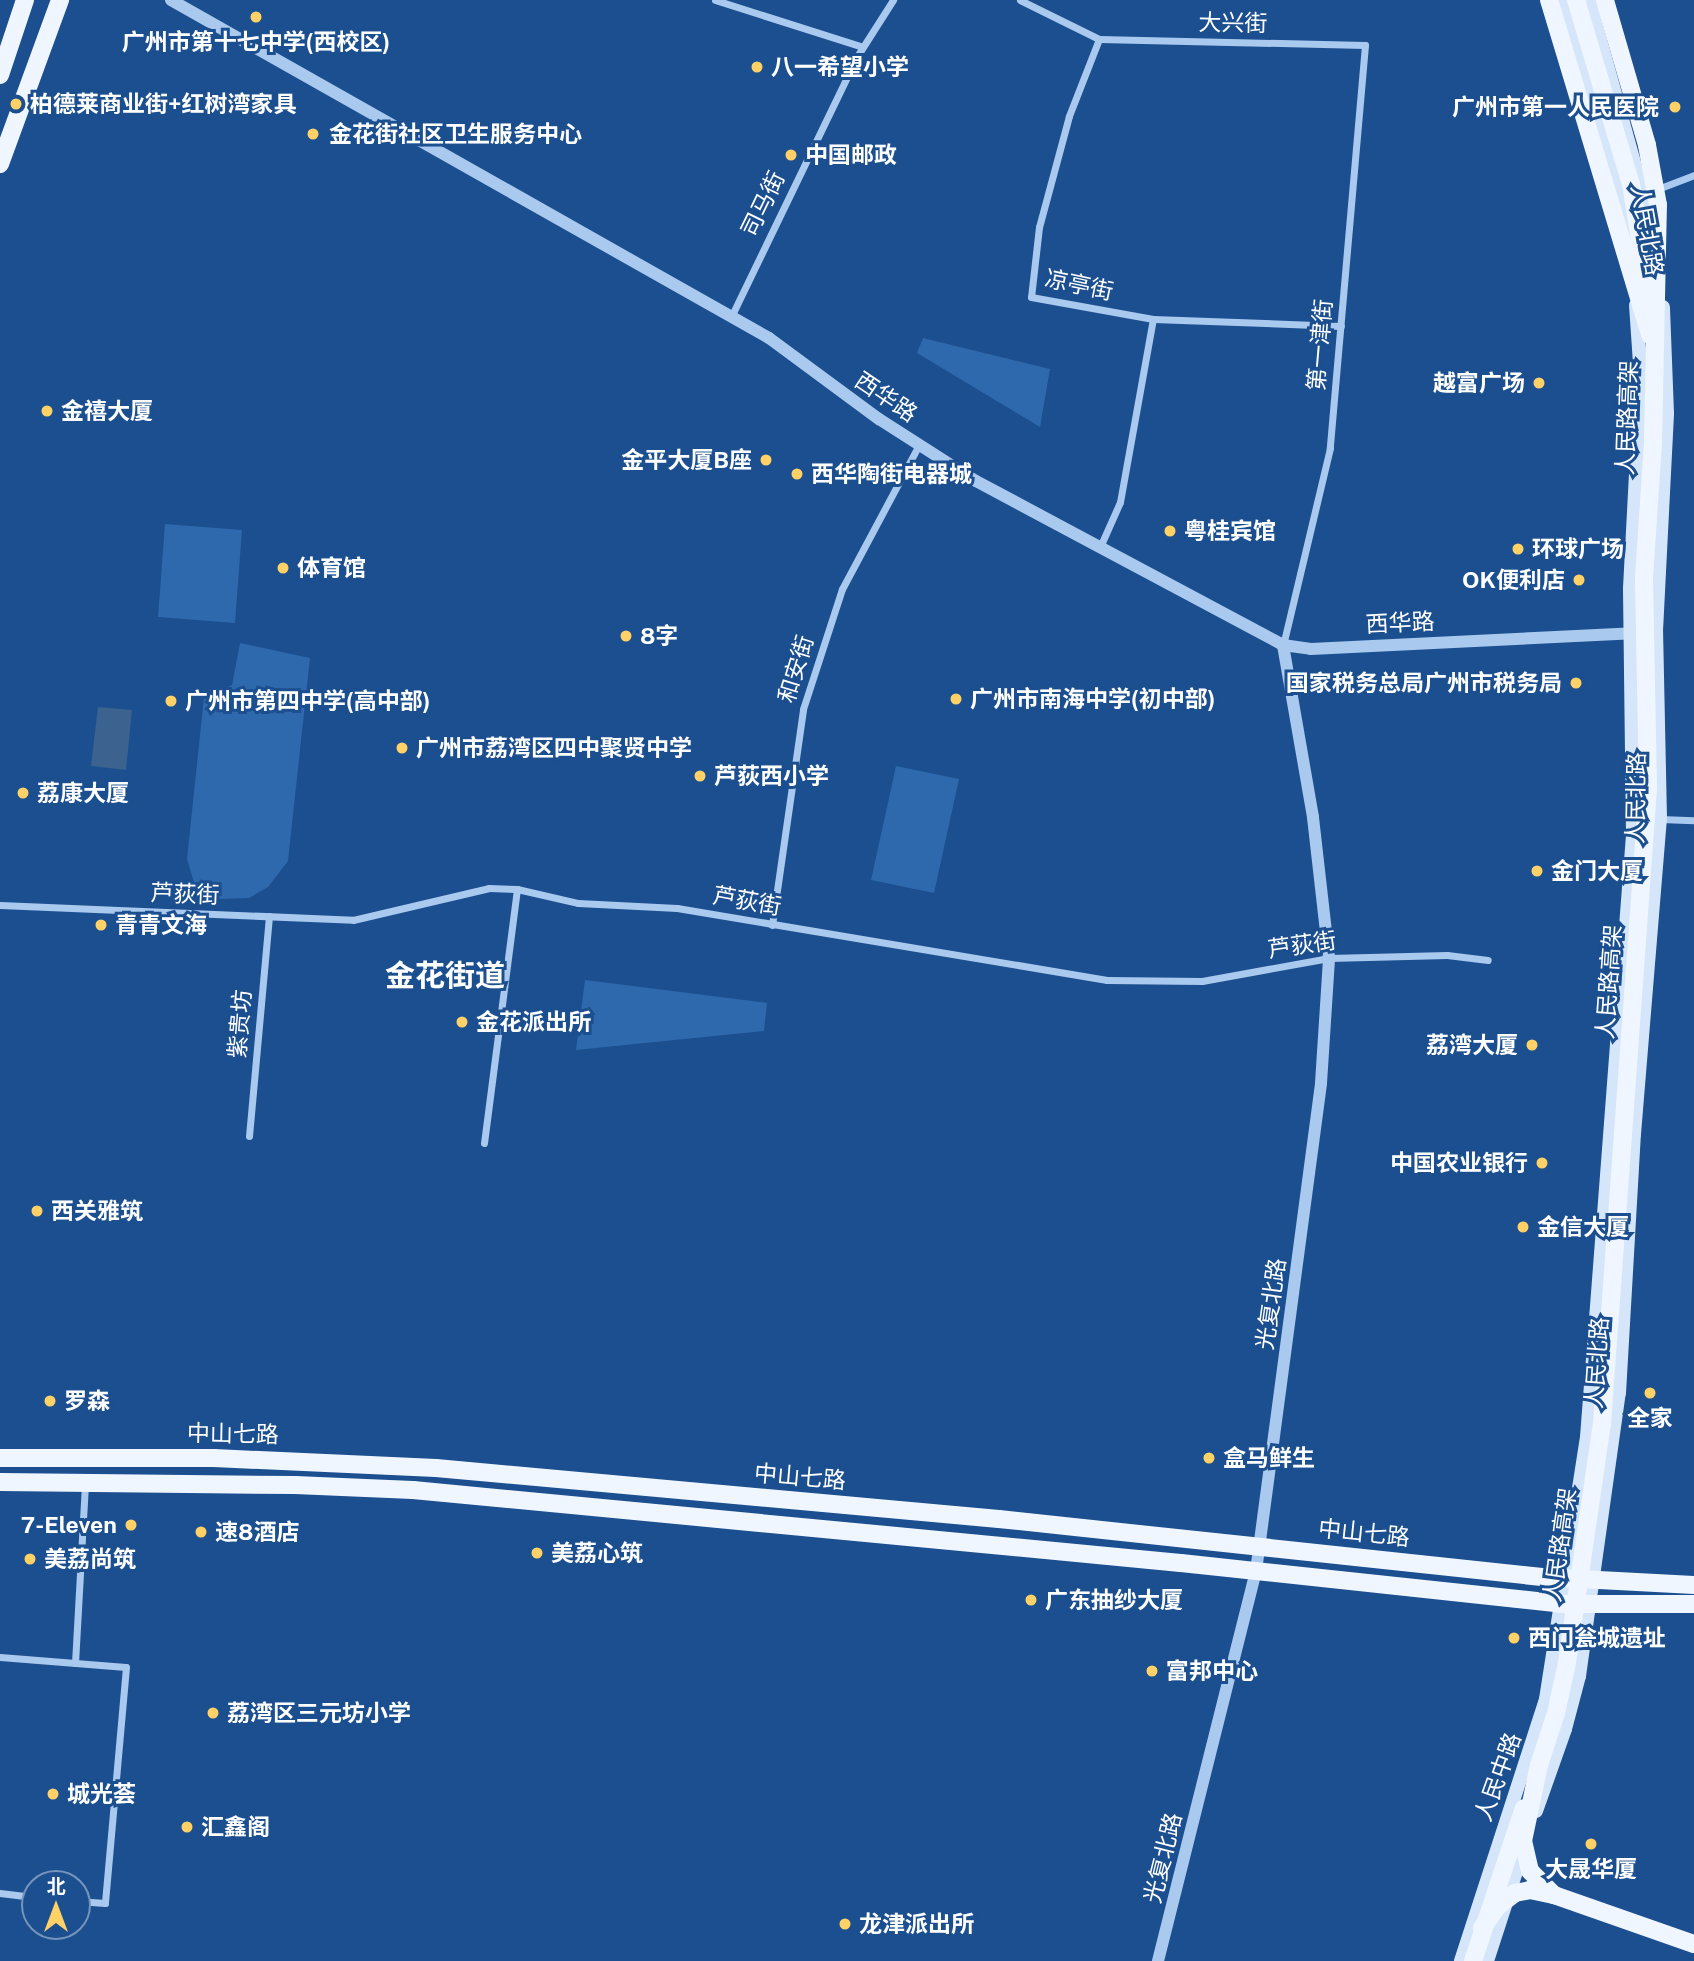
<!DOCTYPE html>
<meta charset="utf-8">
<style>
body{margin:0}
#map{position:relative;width:1694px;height:1961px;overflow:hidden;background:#1b4f8f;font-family:"Public Sans","Noto Sans SC",sans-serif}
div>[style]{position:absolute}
.green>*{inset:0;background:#2e69ad}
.water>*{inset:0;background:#3c6290}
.minor>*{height:7px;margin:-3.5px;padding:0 3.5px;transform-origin:3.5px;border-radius:3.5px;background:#a9c9ee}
.tertiary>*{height:12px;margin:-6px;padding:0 6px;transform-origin:6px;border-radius:6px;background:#a9c9ee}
.secondary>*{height:14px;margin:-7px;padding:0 7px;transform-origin:7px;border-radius:7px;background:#d6e6fa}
.primary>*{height:18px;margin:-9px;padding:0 9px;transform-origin:9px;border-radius:9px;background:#f0f6ff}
.primary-bridge>*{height:18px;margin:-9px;padding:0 9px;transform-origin:9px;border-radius:9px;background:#f0f6ff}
.dots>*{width:19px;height:19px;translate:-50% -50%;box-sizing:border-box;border:4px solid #1b4f8f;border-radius:50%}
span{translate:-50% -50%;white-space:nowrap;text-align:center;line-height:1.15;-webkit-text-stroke:6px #1b4f8f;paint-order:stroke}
.street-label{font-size:23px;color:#fff}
.poi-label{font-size:23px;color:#fff;font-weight:700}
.left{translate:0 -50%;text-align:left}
.right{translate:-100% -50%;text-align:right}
.district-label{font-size:30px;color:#fff;font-weight:700}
.north{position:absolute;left:21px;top:1870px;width:70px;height:70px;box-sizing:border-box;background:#1b4f8f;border:2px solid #7695bc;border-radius:50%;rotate:0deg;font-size:19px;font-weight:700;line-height:28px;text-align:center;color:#fff}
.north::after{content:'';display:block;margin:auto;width:24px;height:32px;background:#ffd166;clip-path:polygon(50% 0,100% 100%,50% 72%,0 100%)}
</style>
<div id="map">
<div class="green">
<i style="clip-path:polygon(923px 338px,1050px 369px,1040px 427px,917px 353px)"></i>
<i style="clip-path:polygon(165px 524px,242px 530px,235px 623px,158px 617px)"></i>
<i style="clip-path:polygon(240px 643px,310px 658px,288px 861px,268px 887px,249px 898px,221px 899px,196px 889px,187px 859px,204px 697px,232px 685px)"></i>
<i style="clip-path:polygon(896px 766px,959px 779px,934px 893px,871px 880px)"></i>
<i style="clip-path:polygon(585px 980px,767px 1003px,764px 1031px,576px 1050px)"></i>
</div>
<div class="water">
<i style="clip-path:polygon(98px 707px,132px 710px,126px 770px,91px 766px)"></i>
</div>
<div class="minor">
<i style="left:715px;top:0;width:155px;rotate:17.6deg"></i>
<i style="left:1020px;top:0;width:88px;rotate:26.3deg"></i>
<i style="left:1099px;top:39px;width:266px;rotate:1.3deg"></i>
<i style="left:1365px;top:45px;width:405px;rotate:95deg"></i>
<i style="left:1330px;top:448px;width:203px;rotate:103.4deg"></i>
<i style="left:1099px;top:39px;width:83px;rotate:111.3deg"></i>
<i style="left:1069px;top:116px;width:115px;rotate:105.1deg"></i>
<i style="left:1039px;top:227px;width:70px;rotate:96.5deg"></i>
<i style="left:1031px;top:297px;width:124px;rotate:10.2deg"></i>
<i style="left:1153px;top:319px;width:188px;rotate:2.1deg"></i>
<i style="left:1655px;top:190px;width:42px;rotate:-21deg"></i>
<i style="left:731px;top:317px;width:288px;rotate:-64.2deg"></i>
<i style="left:856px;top:58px;width:69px;rotate:-57.5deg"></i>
<i style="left:1100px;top:547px;width:49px;rotate:-66deg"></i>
<i style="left:1120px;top:502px;width:186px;rotate:-79.8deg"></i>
<i style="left:1660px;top:819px;width:34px;rotate:2deg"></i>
<i style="left:0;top:905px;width:353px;rotate:2.4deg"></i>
<i style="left:353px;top:920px;width:140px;rotate:-13.2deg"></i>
<i style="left:489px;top:888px;width:28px;rotate:2deg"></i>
<i style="left:517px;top:889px;width:63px;rotate:12.9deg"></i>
<i style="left:578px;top:903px;width:99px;rotate:2.9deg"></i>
<i style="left:677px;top:908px;width:436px;rotate:9.5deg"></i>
<i style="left:1107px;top:980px;width:95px;rotate:0.6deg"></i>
<i style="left:1202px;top:981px;width:129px;rotate:-10.3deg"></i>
<i style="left:1329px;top:958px;width:118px;rotate:-1.5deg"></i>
<i style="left:1447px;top:955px;width:41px;rotate:7deg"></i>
<i style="left:772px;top:925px;width:218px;rotate:-81.8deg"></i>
<i style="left:803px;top:709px;width:126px;rotate:-72deg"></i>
<i style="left:842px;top:589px;width:163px;rotate:-61.9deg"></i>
<i style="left:249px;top:1136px;width:221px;rotate:-84.8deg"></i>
<i style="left:484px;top:1143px;width:256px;rotate:-82.6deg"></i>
<i style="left:0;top:1657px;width:126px;rotate:4.5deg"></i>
<i style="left:126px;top:1667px;width:237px;rotate:95.1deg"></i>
<i style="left:105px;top:1903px;width:28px;rotate:-176deg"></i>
<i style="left:75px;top:1663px;width:180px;rotate:-86.8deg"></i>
<i style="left:0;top:1893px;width:35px;rotate:7deg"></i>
</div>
<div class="tertiary">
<i style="left:171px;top:0;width:687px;rotate:29.48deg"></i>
<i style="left:769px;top:338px;width:137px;rotate:36.4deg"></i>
<i style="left:879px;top:419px;width:115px;rotate:32.6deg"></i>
<i style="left:976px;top:481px;width:348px;rotate:28.1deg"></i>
<i style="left:1283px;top:645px;width:28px;rotate:8deg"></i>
<i style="left:1311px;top:649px;width:327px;rotate:-2.8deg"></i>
<i style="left:1158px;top:1961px;width:402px;rotate:-75.9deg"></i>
<i style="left:1256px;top:1571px;width:492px;rotate:-82.4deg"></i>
<i style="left:1321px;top:1083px;width:125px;rotate:-86.3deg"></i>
<i style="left:1329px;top:958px;width:142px;rotate:-96.5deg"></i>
<i style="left:1313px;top:817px;width:175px;rotate:-99.9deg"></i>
</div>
<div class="secondary">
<i style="left:1565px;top:0;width:196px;rotate:74.3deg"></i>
<i style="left:1618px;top:189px;width:52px;rotate:78.9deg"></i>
<i style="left:1589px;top:0;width:240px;rotate:74.5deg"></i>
<i style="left:1536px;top:1811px;width:87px;rotate:-70.5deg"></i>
<i style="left:1565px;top:1729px;width:55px;rotate:-75.2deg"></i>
<i style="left:1579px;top:1676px;width:286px;rotate:-82deg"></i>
<i style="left:1619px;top:1393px;width:259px;rotate:-86.7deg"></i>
<i style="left:1634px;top:1134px;width:316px;rotate:-85.3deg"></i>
<i style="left:1660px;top:819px;width:188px;rotate:-91.2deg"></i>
<i style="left:1656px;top:631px;width:218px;rotate:-87.1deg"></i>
<i style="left:1667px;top:413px;width:106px;rotate:-92.2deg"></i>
<i style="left:1461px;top:1961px;width:275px;rotate:-72deg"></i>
<i style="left:1546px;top:1699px;width:265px;rotate:-81.1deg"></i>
<i style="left:1587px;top:1437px;width:604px;rotate:-85.63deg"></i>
<i style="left:1633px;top:835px;width:247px;rotate:-90.7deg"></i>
<i style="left:1630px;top:588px;width:210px;rotate:-87deg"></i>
<i style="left:1641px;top:378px;width:73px;rotate:-93.9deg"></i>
<i style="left:1487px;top:1961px;width:123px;rotate:-72deg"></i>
</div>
<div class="primary">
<i style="left:1576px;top:0;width:192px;rotate:73.4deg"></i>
<i style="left:1631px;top:184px;width:121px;rotate:80.9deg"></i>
<i style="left:0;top:75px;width:79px;rotate:-71.6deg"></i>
<i style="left:0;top:164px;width:175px;rotate:-69.9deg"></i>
<i style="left:0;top:1458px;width:214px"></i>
<i style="left:214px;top:1458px;width:222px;rotate:2.6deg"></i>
<i style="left:436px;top:1468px;width:565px;rotate:5.18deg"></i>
<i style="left:999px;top:1519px;width:546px;rotate:6.1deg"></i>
<i style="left:1542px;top:1577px;width:152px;rotate:3deg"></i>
<i style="left:0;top:1482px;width:295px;rotate:0.6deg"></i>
<i style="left:295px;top:1485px;width:118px;rotate:2.4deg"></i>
<i style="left:413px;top:1490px;width:771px;rotate:5.43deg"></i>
<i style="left:1181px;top:1563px;width:383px;rotate:6.1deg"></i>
<i style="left:1562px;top:1604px;width:132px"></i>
<i style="left:1554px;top:1895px;width:148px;rotate:19.3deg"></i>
<i style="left:1473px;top:1961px;width:161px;rotate:-71.6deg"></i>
</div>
<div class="primary-bridge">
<i style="left:1549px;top:0;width:350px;rotate:73.2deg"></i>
<i style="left:1554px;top:1895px;width:34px;rotate:-135deg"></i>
<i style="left:1530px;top:1871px;width:31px;rotate:-103deg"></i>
<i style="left:1523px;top:1841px;width:78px;rotate:-78.1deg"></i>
<i style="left:1539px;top:1765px;width:55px;rotate:-71.9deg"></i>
<i style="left:1556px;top:1713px;width:51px;rotate:-77.6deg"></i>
<i style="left:1567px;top:1663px;width:242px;rotate:-81.7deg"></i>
<i style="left:1602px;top:1424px;width:638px;rotate:-85.86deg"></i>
<i style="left:1648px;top:788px;width:210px;rotate:-91.1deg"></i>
<i style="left:1644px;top:578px;width:137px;rotate:-86.2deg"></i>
<i style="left:1653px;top:441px;width:236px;rotate:-88.8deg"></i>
<i style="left:1658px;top:205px;width:61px;rotate:-100.4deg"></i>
<i style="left:1647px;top:145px;width:151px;rotate:-106.2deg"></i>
<i style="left:1482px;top:1928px;width:26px;rotate:-54deg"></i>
<i style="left:1497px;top:1907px;width:23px;rotate:-38deg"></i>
<i style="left:1515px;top:1893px;width:15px;rotate:-11deg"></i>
<i style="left:1530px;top:1890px;width:25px;rotate:12deg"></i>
</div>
<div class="dots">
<i style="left:256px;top:17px;background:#ffd166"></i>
<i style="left:757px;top:67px;background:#ffd166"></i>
<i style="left:16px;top:104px;background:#ffd166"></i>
<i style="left:1675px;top:107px;background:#ffd166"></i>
<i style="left:313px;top:134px;background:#ffd166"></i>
<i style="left:791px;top:155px;background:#ffd166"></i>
<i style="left:1539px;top:383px;background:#ffd166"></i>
<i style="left:47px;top:411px;background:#ffd166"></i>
<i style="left:766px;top:460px;background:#ffd166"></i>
<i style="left:797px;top:474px;background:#ffd166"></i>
<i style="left:1170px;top:531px;background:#ffd166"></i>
<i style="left:1518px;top:549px;background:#ffd166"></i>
<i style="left:283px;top:568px;background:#ffd166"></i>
<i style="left:1579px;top:580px;background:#ffd166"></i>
<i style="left:626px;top:636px;background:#ffd166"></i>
<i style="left:1576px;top:683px;background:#ffd166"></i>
<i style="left:956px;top:699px;background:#ffd166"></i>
<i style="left:171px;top:701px;background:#ffd166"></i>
<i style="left:402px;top:748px;background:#ffd166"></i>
<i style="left:700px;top:776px;background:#ffd166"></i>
<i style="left:23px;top:793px;background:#ffd166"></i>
<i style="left:1537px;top:871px;background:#ffd166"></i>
<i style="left:101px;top:925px;background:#ffd166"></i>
<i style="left:462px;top:1022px;background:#ffd166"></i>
<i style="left:1532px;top:1045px;background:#ffd166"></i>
<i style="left:1542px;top:1163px;background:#ffd166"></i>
<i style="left:37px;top:1211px;background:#ffd166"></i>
<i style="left:1523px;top:1227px;background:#ffd166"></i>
<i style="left:1650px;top:1393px;background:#ffd166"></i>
<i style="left:50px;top:1401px;background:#ffd166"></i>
<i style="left:1209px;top:1458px;background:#ffd166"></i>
<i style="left:131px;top:1525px;background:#ffd166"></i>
<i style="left:201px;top:1532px;background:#ffd166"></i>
<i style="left:537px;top:1553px;background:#ffd166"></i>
<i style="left:30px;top:1559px;background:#ffd166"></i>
<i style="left:1031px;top:1600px;background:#ffd166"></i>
<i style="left:1514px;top:1638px;background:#ffd166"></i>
<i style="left:1152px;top:1671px;background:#ffd166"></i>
<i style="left:213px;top:1713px;background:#ffd166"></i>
<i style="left:53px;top:1794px;background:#ffd166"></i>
<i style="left:187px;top:1827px;background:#ffd166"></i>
<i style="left:1591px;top:1844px;background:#ffd166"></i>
<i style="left:845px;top:1924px;background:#ffd166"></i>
</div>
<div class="street-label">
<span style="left:1233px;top:23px;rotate:1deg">大兴街</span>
<span style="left:763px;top:204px;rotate:-64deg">司马街</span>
<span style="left:1647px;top:230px;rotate:80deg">人民北路</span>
<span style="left:1079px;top:285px;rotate:12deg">凉亭街</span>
<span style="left:1320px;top:345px;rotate:-85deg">第一津街</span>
<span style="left:886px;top:397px;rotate:34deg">西华路</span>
<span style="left:1627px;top:418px;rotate:-88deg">人民路高架</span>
<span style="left:1400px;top:623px;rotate:-3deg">西华路</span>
<span style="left:796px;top:669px;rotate:-73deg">和安街</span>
<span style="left:1636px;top:798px;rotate:-89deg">人民北路</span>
<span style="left:185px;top:894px;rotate:2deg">芦荻街</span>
<span style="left:747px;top:901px;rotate:10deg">芦荻街</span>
<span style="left:1302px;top:945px;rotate:-8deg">芦荻街</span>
<span style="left:1609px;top:982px;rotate:-86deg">人民路高架</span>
<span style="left:240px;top:1024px;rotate:-85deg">紫贵坊</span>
<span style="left:1271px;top:1304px;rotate:-82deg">光复北路</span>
<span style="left:1597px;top:1363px;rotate:-86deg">人民北路</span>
<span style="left:233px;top:1434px;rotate:1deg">中山七路</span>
<span style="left:800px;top:1477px;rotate:5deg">中山七路</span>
<span style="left:1364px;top:1533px;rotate:6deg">中山七路</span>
<span style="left:1560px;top:1545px;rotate:-82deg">人民路高架</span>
<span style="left:1498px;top:1777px;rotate:-70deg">人民中路</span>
<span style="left:1163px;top:1858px;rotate:-76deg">光复北路</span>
</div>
<div class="poi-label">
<span style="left:256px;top:42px">广州市第十七中学(西校区)</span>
<span class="left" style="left:771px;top:67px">八一希望小学</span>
<span class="left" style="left:30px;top:104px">柏德莱商业街+红树湾家具</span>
<span class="right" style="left:1659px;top:107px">广州市第一人民医院</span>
<span class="left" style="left:329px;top:134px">金花街社区卫生服务中心</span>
<span class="left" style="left:805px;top:155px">中国邮政</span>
<span class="right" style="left:1525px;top:383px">越富广场</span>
<span class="left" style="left:61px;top:411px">金禧大厦</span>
<span class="right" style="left:752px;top:460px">金平大厦B座</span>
<span class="left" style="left:811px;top:474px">西华陶街电器城</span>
<span class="left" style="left:1184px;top:531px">粤桂宾馆</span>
<span class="left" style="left:1532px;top:549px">环球广场</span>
<span class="left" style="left:297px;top:568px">体育馆</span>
<span class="right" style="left:1565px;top:580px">OK便利店</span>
<span class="left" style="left:640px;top:636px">8字</span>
<span class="right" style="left:1562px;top:683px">国家税务总局广州市税务局</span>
<span class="left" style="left:970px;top:699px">广州市南海中学(初中部)</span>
<span class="left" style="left:185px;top:701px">广州市第四中学(高中部)</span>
<span class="left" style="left:416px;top:748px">广州市荔湾区四中聚贤中学</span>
<span class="left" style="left:714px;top:776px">芦荻西小学</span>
<span class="left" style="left:37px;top:793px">荔康大厦</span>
<span class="left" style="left:1551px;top:871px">金门大厦</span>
<span class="left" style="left:115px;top:925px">青青文海</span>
<span class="left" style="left:476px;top:1022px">金花派出所</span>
<span class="right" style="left:1518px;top:1045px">荔湾大厦</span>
<span class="right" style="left:1528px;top:1163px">中国农业银行</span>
<span class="left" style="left:51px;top:1211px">西关雅筑</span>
<span class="left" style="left:1537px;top:1227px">金信大厦</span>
<span class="left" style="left:64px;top:1401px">罗森</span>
<span style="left:1650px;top:1418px">全家</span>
<span class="left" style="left:1223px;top:1458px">盒马鲜生</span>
<span class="right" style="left:117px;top:1525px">7-Eleven</span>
<span class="left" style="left:215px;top:1532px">速8酒店</span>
<span class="left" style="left:551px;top:1553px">美荔心筑</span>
<span class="left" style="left:44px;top:1559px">美荔尚筑</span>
<span class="left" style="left:1045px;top:1600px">广东抽纱大厦</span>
<span class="left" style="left:1528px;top:1638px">西门瓮城遗址</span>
<span class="left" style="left:1166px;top:1671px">富邦中心</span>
<span class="left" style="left:227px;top:1713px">荔湾区三元坊小学</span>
<span class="left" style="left:67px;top:1794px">城光荟</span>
<span class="left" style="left:201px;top:1827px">汇鑫阁</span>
<span style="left:1591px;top:1869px">大晟华厦</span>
<span class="left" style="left:859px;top:1924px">龙津派出所</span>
</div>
<div class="district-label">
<span style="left:445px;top:975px">金花街道</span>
</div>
<div class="north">北</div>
</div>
